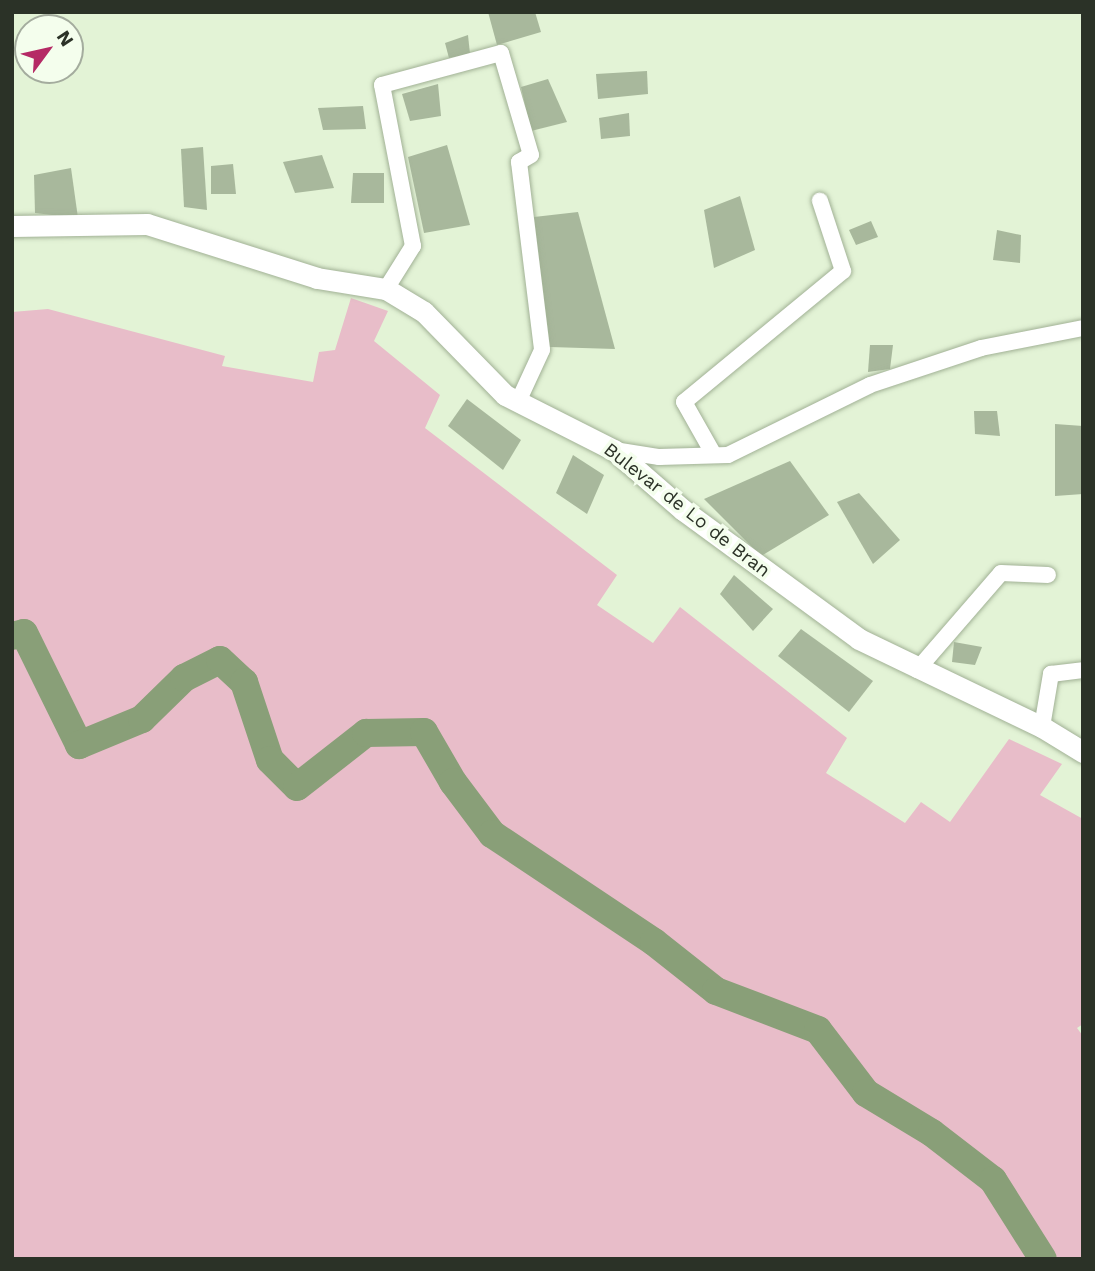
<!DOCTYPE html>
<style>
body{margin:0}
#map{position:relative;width:1095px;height:1271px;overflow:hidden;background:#e3f3d6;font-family:"Work Sans",sans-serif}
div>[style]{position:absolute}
.green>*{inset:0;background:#e8bdc9}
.river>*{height:28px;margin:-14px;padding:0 14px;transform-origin:14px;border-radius:14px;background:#899f78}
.building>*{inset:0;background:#a8b89c}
.roads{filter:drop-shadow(0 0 2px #a1b195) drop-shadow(0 0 2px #a1b195)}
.street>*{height:16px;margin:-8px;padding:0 8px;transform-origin:8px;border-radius:8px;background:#fff}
.secondary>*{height:21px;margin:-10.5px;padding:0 10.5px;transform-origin:10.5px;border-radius:10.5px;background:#fff}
span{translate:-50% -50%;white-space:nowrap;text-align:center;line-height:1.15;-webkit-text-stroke:7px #f4feed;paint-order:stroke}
.street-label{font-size:19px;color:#2b3227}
.frame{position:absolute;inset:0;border:14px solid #2b3227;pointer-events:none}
.north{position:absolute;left:14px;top:14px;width:70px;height:70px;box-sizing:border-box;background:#f4feed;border:2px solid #a4ac9e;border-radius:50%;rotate:57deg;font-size:19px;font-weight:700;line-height:28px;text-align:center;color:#2b3227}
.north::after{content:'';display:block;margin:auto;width:24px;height:32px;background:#b52a65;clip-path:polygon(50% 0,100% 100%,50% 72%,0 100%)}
</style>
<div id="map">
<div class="green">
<i style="clip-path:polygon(351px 298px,388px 311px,374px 341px,440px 395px,425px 428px,617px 575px,597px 605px,653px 643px,680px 607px,847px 738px,826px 773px,905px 823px,921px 802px,950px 822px,1009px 739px,1062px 764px,1040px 795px,1083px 819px,1083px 1024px,1077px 1028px,1083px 1036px,1083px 1259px,12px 1259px,12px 312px,48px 309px,225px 356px,222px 366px,313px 382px,319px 352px,335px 350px)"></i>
</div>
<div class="river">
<i style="left:12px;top:636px;width:12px;rotate:-14deg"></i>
<i style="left:24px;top:633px;width:125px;rotate:63.8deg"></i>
<i style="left:79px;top:745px;width:68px;rotate:-22.4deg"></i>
<i style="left:142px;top:719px;width:59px;rotate:-44.3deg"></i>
<i style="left:184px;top:678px;width:40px;rotate:-26.6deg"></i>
<i style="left:220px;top:660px;width:33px;rotate:43deg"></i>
<i style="left:244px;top:682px;width:82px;rotate:71.6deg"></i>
<i style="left:270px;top:760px;width:38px;rotate:45deg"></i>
<i style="left:297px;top:787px;width:88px;rotate:-38deg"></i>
<i style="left:366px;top:733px;width:58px;rotate:-1deg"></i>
<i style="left:424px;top:732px;width:58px;rotate:59.9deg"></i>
<i style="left:453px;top:782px;width:65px;rotate:53.1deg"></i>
<i style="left:492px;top:834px;width:195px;rotate:33.7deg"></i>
<i style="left:654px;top:942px;width:79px;rotate:38.3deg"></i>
<i style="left:716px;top:991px;width:109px;rotate:20.9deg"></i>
<i style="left:818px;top:1030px;width:79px;rotate:52.7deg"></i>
<i style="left:866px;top:1093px;width:77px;rotate:31.2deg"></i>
<i style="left:932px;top:1133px;width:77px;rotate:37.6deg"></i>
<i style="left:993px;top:1180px;width:93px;rotate:57.7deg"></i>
</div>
<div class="building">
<i style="clip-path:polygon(488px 12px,535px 12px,541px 32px,497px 45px)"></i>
<i style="clip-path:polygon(468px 35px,470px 54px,449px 58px,445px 43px)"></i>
<i style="clip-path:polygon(647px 71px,648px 94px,598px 99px,596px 74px)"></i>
<i style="clip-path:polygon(548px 79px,567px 122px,531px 131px,521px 87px)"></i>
<i style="clip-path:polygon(438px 84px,441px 116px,410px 121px,402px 94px)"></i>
<i style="clip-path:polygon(363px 106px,366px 129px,323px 130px,318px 108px)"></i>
<i style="clip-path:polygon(629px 113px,630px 136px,601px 139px,599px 118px)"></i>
<i style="clip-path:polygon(447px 145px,470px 225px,424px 233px,408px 157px)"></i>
<i style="clip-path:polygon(203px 147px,207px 210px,184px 207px,181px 149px)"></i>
<i style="clip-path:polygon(322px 155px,334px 188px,295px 193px,283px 162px)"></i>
<i style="clip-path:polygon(233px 164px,236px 194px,211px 194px,211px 166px)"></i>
<i style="clip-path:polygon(71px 168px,78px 218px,35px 213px,34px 175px)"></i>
<i style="clip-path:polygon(353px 173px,384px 173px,384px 203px,351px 203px)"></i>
<i style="clip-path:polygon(740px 196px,755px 250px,714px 268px,704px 210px)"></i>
<i style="clip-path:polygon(578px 212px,615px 349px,550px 347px,534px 217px)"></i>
<i style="clip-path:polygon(871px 221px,878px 237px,856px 245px,849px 230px)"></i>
<i style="clip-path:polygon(997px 230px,1021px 235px,1020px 263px,993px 260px)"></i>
<i style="clip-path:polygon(870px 345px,893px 345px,890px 369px,868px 372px)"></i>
<i style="clip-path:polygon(467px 399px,521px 440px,503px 470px,448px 426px)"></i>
<i style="clip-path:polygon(974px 411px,997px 411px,1000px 436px,975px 434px)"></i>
<i style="clip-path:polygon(1055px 424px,1083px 426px,1083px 494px,1055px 496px)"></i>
<i style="clip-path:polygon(573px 455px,604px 475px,587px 514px,556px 493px)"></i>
<i style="clip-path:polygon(790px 461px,829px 515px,761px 556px,704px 499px)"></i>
<i style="clip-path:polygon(859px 493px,900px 540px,873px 564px,837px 502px)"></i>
<i style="clip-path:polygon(734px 575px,773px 609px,753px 631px,720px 594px)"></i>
<i style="clip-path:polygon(801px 629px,873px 681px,849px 712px,778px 656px)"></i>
<i style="clip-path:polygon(954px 642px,982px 647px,975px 665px,952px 662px)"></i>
</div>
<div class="roads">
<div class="street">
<i style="left:386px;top:289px;width:51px;rotate:-57.9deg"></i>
<i style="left:413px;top:246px;width:164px;rotate:-100.9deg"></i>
<i style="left:382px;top:85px;width:123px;rotate:-15.1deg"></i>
<i style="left:501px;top:53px;width:106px;rotate:73.6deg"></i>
<i style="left:531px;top:155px;width:14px;rotate:150deg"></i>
<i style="left:519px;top:162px;width:189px;rotate:83deg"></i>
<i style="left:542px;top:350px;width:57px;rotate:114.8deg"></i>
<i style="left:614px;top:450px;width:46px;rotate:8.8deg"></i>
<i style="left:659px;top:457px;width:69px;rotate:-1.7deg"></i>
<i style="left:728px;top:455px;width:158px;rotate:-26.2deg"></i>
<i style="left:870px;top:385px;width:117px;rotate:-18.4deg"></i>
<i style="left:981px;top:348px;width:104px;rotate:-11.1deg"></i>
<i style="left:714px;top:455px;width:61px;rotate:-119.5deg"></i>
<i style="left:684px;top:402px;width:206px;rotate:-39.5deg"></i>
<i style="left:843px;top:271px;width:74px;rotate:-108.2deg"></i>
<i style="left:917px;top:670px;width:128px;rotate:-49.1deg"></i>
<i style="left:1001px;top:573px;width:47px;rotate:2.4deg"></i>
<i style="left:1042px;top:727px;width:54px;rotate:-80.4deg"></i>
<i style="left:1051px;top:674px;width:32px;rotate:-7deg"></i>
</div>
<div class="secondary">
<i style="left:12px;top:226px;width:135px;rotate:-0.8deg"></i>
<i style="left:147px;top:224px;width:178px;rotate:17.6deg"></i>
<i style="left:317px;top:278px;width:70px;rotate:9.1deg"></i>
<i style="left:386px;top:289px;width:44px;rotate:31.2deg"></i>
<i style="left:424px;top:312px;width:116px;rotate:45.7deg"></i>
<i style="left:505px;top:395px;width:122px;rotate:26.8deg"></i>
<i style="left:614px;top:450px;width:91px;rotate:41deg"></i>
<i style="left:683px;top:510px;width:218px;rotate:36.2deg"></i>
<i style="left:859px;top:639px;width:203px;rotate:25.7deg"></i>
<i style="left:1042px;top:727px;width:48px;rotate:31.4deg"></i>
</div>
</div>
<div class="street-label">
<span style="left:687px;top:510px;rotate:38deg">Bulevar de Lo de Bran</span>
</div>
<div class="frame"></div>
<div class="north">N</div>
</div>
